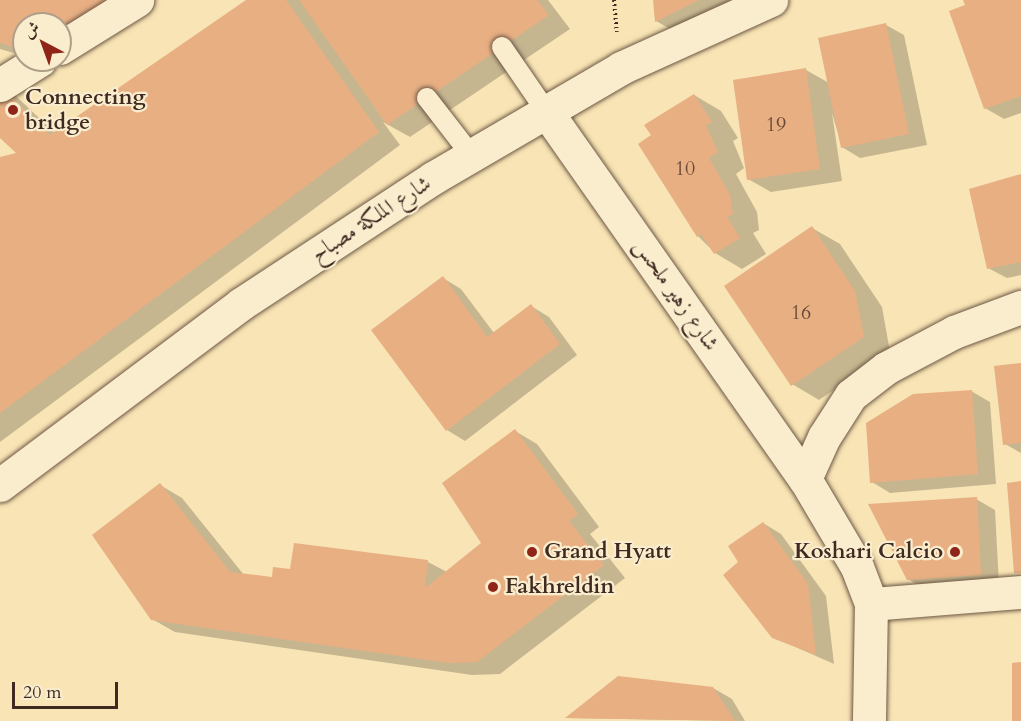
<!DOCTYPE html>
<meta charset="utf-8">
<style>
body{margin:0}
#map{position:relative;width:1021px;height:721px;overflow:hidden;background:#f8e4b4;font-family:Cardo,Amiri,serif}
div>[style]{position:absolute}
.shadow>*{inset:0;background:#0003}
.building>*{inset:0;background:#e8af83}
.path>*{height:4px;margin-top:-2px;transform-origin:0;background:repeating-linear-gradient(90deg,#3f2921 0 1.5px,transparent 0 4.5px)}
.roads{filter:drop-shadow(0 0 2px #6d5846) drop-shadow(0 0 2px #6d5846)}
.service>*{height:20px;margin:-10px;padding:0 10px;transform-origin:10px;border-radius:10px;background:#faedce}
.minor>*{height:33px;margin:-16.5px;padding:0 16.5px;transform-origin:16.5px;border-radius:16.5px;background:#faedce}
.dots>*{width:16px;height:16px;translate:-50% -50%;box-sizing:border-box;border:3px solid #faedce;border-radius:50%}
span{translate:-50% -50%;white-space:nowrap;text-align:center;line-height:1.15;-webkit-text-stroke:4.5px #faedce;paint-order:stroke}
.number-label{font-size:20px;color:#694a3a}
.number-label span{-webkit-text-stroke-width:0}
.poi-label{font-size:22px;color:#3f2921;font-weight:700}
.left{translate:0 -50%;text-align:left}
.right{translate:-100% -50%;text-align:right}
.street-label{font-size:22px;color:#3f2921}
.north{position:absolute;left:12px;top:12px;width:60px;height:60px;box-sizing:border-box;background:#faedce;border:2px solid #af9f89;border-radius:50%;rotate:319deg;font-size:16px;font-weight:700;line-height:24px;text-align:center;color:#3f2921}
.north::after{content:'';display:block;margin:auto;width:21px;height:27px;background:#8f2418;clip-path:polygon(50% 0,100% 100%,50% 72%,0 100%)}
.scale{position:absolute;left:12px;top:682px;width:106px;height:27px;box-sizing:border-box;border:3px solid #3f2921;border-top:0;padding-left:8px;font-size:18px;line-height:21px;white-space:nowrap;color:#3f2921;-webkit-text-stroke:4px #faedce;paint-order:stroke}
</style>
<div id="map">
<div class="shadow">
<i style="clip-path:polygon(0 0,60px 24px,24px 24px,24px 56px,0 49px)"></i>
<i style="clip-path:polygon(248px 0,548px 0,570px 29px,410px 137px,383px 122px,400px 145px,0 442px,0 158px,19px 153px,0 136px,0 81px,55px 133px)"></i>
<i style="clip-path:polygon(654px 0,739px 0,674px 31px,656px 21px)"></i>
<i style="clip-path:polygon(965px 0,1021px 0,1021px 113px,1004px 119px,985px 108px)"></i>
<i style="clip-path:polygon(886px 25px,904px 35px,927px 145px,860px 158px,842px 147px,832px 113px,842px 181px,771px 192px,748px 179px,806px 70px,829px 83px)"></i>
<i style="clip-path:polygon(694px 95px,721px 111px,738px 138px,733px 141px,744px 168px,736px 174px,757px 212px,759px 230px,753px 233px,766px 254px,742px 269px,715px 253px,698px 236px,653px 136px)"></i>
<i style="clip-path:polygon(1021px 176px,1021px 275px,1007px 278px,988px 268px)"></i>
<i style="clip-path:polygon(812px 228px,840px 244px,882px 307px,890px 352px,819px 400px,792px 384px)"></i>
<i style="clip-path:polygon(443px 278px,461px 289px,494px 333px,531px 306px,549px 317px,577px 355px,465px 441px,447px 430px)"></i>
<i style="clip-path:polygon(1021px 364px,1021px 453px,1005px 444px)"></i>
<i style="clip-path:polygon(971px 391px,990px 402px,996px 484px,890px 493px,872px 482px)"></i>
<i style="clip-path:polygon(515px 431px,537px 444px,599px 527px,590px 534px,625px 578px,500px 674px,472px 675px,175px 632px,152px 619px,160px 485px,182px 498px,244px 575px,273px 579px,292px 570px,295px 545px,428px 562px,447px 572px,483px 544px)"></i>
<i style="clip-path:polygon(976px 499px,995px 510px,999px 585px,927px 590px,908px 579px)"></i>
<i style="clip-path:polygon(763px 523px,781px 534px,826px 596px,834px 664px,773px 637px,740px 563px)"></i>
<i style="clip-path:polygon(618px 678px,713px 688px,732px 699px,745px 721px,567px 718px)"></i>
</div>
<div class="building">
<i style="clip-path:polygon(0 0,109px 0,60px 32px,60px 24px,24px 24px,24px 50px,0 43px)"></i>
<i style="clip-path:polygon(246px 0,286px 0,379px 132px,0 413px,0 157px,16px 153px,0 138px,0 86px,50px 135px)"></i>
<i style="clip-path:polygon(299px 0,537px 0,549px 15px,387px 125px)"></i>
<i style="clip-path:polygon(653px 0,699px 0,655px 22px)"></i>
<i style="clip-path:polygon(963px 0,1021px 0,1021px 96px,984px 109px,949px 11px,965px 5px)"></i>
<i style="clip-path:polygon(886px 23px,909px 134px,841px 148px,818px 38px)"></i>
<i style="clip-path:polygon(806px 68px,820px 169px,747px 180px,733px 80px)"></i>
<i style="clip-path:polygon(694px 94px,712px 122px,706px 125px,718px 152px,709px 158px,730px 195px,733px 214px,727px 217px,740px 238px,714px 254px,701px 234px,697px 237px,638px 144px,651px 135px,644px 125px)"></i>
<i style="clip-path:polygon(1021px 174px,1021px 262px,987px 269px,969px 189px)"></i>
<i style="clip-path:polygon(812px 226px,855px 291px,864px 337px,791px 386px,724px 286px)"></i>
<i style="clip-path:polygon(443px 276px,487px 337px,531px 304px,560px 344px,446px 431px,371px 330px)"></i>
<i style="clip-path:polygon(1021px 363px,1021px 443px,1003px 445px,994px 366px)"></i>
<i style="clip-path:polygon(972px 390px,978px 474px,870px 483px,866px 423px,913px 394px)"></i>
<i style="clip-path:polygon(515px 429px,578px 514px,569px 521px,604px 565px,477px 662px,448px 663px,151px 620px,92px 535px,160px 483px,230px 572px,272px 577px,273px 567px,290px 569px,294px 543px,428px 560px,425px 588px,481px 543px,442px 483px)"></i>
<i style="clip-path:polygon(1021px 481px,1021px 573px,1014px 573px,1007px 483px)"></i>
<i style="clip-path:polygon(977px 497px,981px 575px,907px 580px,868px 504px)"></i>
<i style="clip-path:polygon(763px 522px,808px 584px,816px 655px,772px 638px,723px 575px,738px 562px,728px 546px)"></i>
<i style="clip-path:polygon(1021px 662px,1021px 721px,1012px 721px,1012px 663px)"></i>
<i style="clip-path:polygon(618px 676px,713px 687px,735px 721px,565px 718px)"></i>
</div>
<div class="path">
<i style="left:614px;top:0;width:32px;rotate:85deg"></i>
</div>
<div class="roads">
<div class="service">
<i style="left:502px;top:47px;width:78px;rotate:55.5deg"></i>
<i style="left:427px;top:98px;width:72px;rotate:52.3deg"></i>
</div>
<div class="minor">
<i style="left:60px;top:48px;width:91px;rotate:-31.9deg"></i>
<i style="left:0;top:85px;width:47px;rotate:-32deg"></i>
<i style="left:546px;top:111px;width:450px;rotate:54.9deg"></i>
<i style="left:805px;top:479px;width:102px;rotate:59.4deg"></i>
<i style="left:857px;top:567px;width:40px;rotate:69deg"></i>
<i style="left:871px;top:604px;width:117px;rotate:91deg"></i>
<i style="left:805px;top:479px;width:46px;rotate:-65.7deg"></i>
<i style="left:824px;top:437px;width:50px;rotate:-57.3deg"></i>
<i style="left:851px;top:395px;width:44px;rotate:-37.6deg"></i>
<i style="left:886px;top:368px;width:77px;rotate:-27.9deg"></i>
<i style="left:954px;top:332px;width:72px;rotate:-20.5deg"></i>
<i style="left:0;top:485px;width:301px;rotate:-36.9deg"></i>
<i style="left:241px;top:304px;width:230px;rotate:-33.3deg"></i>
<i style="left:433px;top:178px;width:218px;rotate:-30.3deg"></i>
<i style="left:621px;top:68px;width:165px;rotate:-24.4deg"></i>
<i style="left:871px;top:604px;width:150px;rotate:-4.6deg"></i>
</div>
</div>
<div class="dots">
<i style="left:13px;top:110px;background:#8f2418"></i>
<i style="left:532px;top:552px;background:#8f2418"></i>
<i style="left:955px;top:552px;background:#8f2418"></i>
<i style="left:493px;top:587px;background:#8f2418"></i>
</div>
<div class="number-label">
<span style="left:776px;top:124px">19</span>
<span style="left:685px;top:168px">10</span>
<span style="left:801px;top:312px">16</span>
</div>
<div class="poi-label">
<span class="left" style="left:25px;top:110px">Connecting<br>bridge</span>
<span class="left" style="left:544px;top:552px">Grand Hyatt</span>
<span class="right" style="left:943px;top:552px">Koshari Calcio</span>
<span class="left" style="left:505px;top:587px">Fakhreldin</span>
</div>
<div class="street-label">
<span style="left:371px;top:219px;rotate:-33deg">شارع الملكة مصباح</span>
<span style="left:676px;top:295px;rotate:55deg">شارع زهير ملحس</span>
</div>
<div class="north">ش</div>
<div class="scale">20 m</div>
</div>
